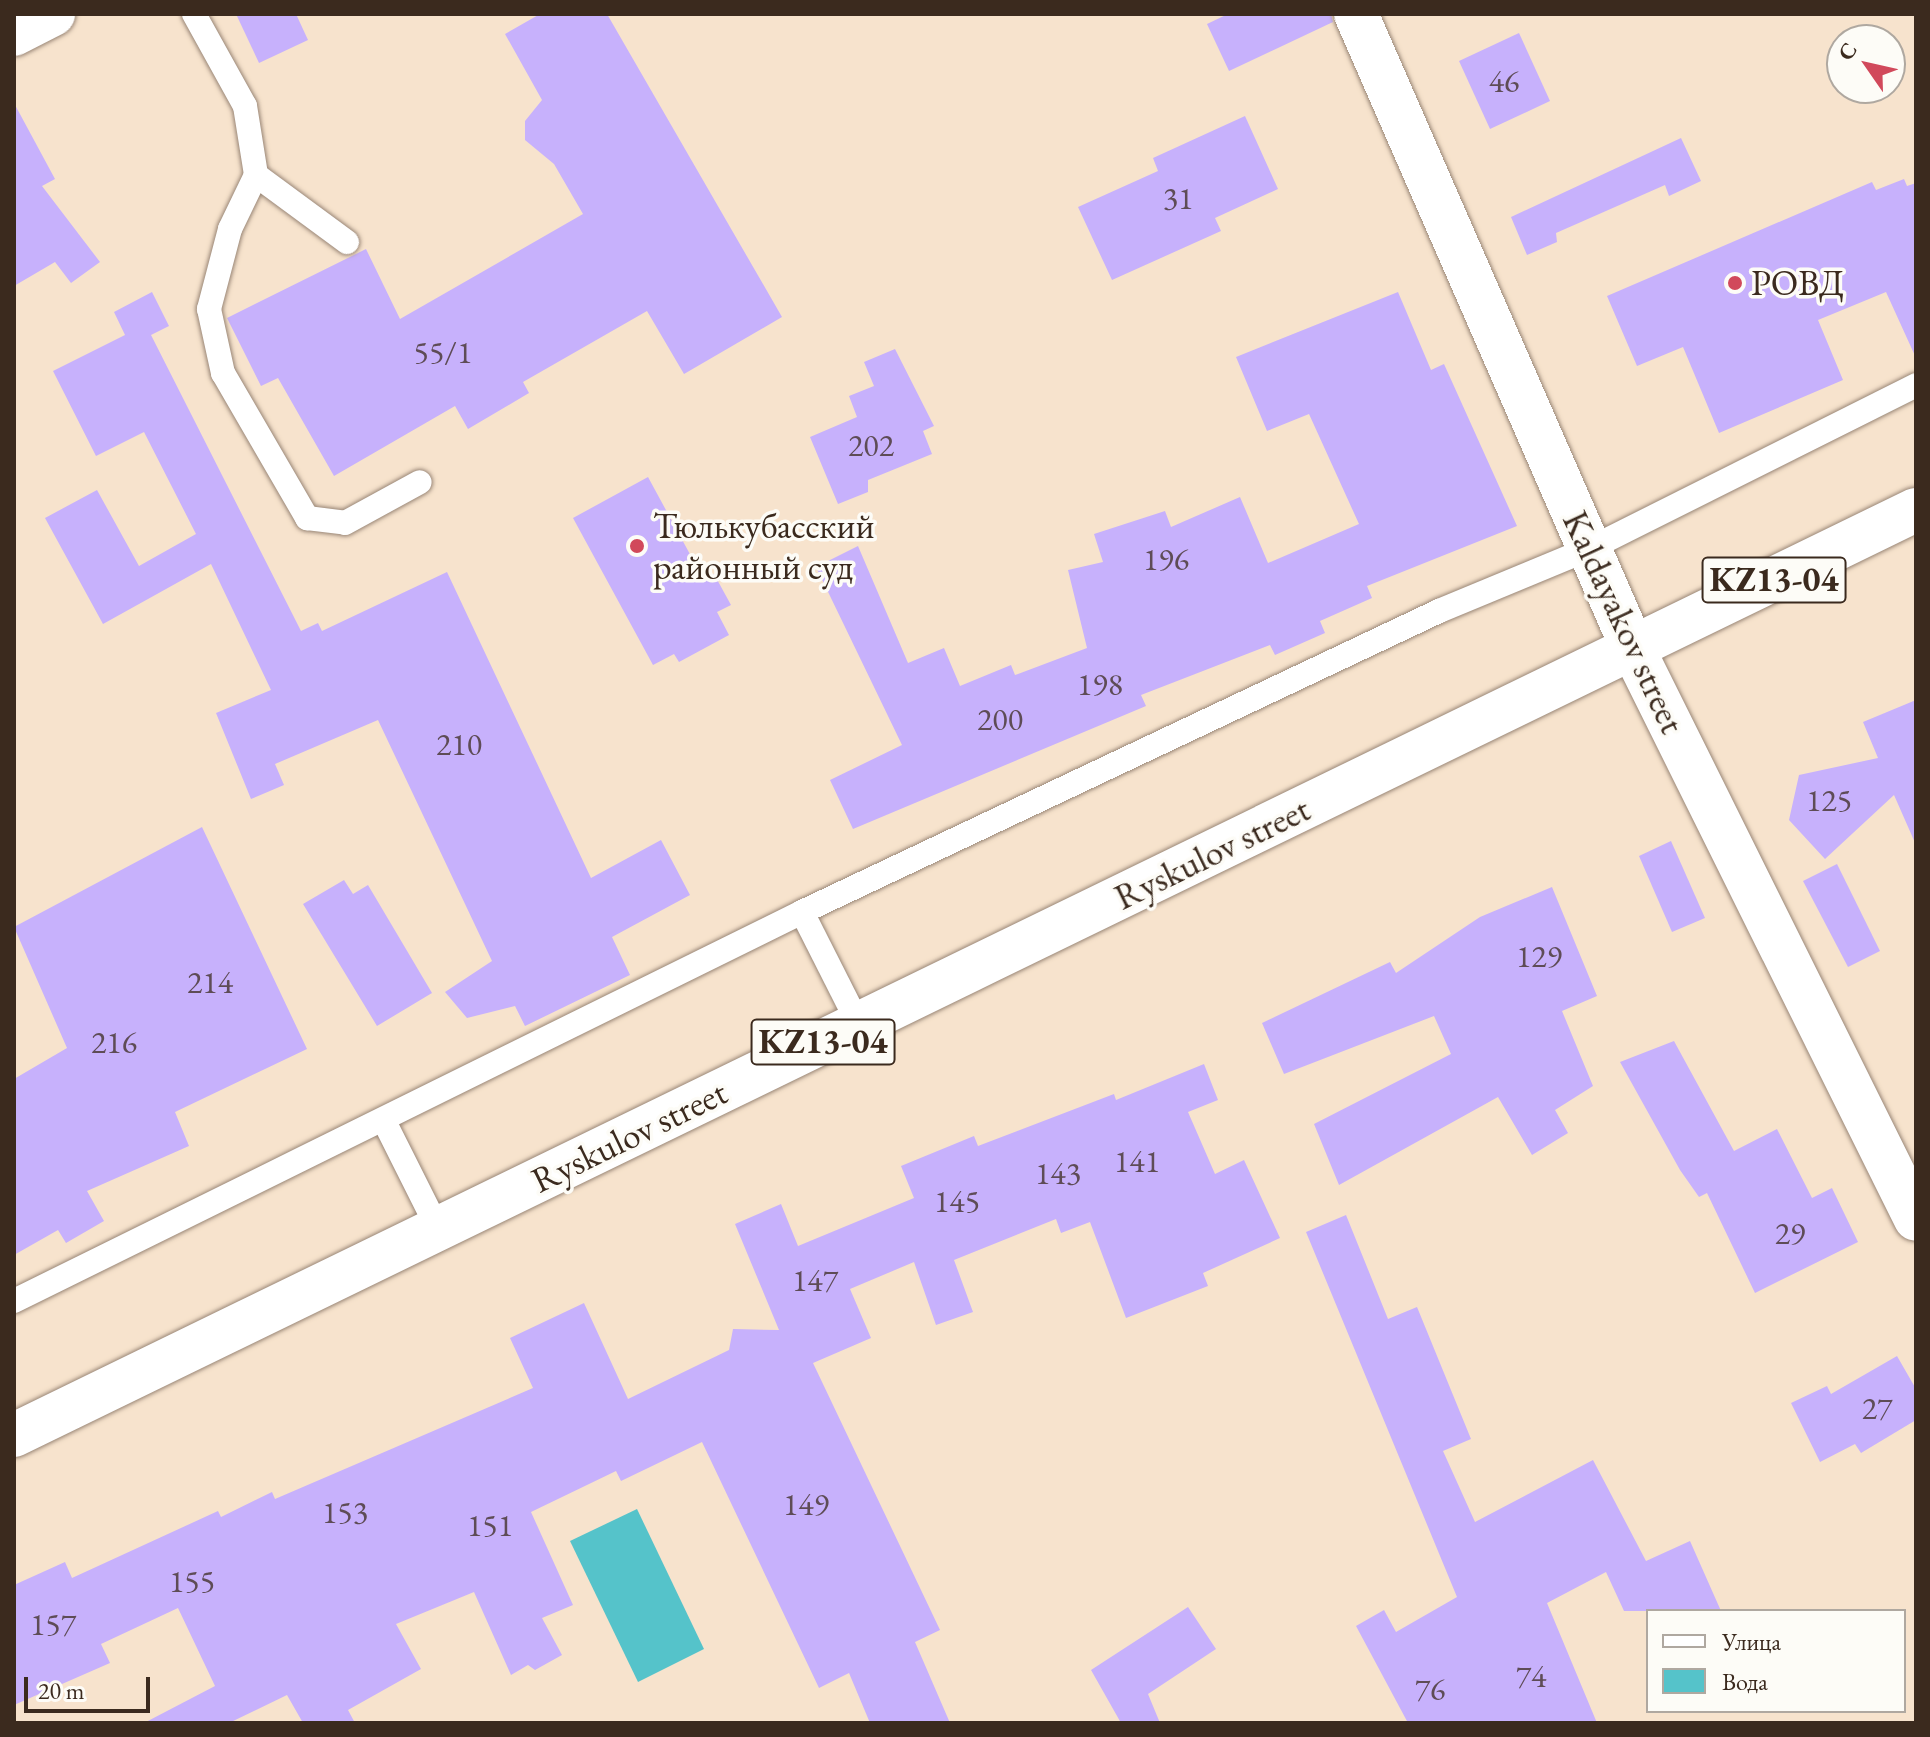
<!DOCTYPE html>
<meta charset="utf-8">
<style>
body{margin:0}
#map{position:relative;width:1930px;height:1737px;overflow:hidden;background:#f7e3cd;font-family:"EB Garamond",serif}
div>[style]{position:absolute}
.water>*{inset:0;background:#55c3ca}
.building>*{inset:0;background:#c7b1fc}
.roads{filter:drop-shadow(0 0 2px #998676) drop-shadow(0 0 2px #998676)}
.service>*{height:24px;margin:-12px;padding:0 12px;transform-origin:12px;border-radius:12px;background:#fff}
.minor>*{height:44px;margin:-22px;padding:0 22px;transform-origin:22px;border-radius:22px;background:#fff}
.primary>*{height:44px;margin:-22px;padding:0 22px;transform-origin:22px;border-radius:22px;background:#fff}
.dots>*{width:22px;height:22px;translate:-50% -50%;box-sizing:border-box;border:4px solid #fdfcf7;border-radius:50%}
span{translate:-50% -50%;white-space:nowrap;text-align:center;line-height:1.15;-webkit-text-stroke:7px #fdfcf7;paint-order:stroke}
.number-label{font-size:32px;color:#5e4c56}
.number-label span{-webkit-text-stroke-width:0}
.shield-label span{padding:2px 6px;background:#fdfcf7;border:2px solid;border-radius:6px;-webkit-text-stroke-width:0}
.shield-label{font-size:34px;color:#3b2a1e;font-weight:700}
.poi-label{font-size:36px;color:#3b2a1e}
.left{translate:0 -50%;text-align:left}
.street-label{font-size:36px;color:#3b2a1e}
.frame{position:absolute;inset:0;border:16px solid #3b2a1e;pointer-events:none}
.legend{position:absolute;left:1646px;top:1609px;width:260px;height:104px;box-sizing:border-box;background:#fdfcf7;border:2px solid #afa8a0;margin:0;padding:10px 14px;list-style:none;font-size:24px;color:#3b2a1e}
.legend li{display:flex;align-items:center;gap:16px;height:40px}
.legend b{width:40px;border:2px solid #afa8a0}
.north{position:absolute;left:1826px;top:24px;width:80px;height:80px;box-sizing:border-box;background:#fdfcf7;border:2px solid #afa8a0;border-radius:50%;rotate:304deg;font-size:22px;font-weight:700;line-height:32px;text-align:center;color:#3b2a1e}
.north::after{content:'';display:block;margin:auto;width:28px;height:36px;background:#d1495b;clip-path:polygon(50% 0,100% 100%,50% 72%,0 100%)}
.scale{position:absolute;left:24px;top:1677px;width:126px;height:36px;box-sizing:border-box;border:4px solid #3b2a1e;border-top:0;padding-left:10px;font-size:24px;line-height:28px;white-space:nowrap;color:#3b2a1e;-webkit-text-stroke:6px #fdfcf7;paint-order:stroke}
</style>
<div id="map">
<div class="water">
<i style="clip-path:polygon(637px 1509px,704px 1649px,638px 1682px,570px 1541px)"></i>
</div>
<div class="building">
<i style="clip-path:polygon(236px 14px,296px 14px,308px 40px,259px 63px)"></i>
<i style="clip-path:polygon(540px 14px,607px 14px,782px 317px,684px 374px,647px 311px,523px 382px,529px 393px,468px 429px,455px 406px,334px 476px,278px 378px,261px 386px,227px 318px,366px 249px,400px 319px,583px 214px,554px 164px,525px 140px,525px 121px,542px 100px,505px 34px)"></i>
<i style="clip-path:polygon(1228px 14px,1331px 14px,1333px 22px,1229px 71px,1207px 24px)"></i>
<i style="clip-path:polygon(1519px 33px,1550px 101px,1490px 129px,1459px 61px)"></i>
<i style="clip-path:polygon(14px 103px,55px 179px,42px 186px,100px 262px,71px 283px,55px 262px,14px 286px)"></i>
<i style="clip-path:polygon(1245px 116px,1278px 189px,1215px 218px,1221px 231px,1112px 280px,1078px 207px,1158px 171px,1153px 158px)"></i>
<i style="clip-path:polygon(1681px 138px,1701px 181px,1669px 196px,1665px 185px,1556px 233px,1557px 242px,1527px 255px,1511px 217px)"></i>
<i style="clip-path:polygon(1904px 179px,1907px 186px,1916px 183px,1916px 358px,1886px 292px,1818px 320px,1843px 380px,1719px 433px,1683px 347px,1637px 366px,1607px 296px,1872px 182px,1876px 190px)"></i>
<i style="clip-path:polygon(152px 292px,169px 326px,151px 335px,301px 631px,318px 623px,322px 631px,447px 572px,591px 878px,661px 840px,690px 895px,612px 937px,630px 975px,525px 1026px,515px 1006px,467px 1018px,445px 992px,492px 961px,378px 720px,275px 764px,284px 785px,251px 799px,216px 713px,271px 690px,211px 564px,103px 624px,45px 518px,97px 490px,139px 566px,196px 534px,144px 432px,96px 456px,53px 371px,125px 335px,114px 312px)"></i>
<i style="clip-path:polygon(1398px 292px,1431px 370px,1444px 364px,1517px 526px,1367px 586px,1372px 598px,1320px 621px,1325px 633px,1275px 655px,1270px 645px,1141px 695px,1146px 706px,853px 829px,830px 780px,902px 745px,816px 567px,858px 546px,908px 663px,944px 648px,960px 686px,1011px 665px,1015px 675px,1087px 648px,1068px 570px,1103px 562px,1094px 534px,1165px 511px,1171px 527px,1240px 497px,1268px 563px,1359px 524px,1309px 414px,1267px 431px,1236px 357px)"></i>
<i style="clip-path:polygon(895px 349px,934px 426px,923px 431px,932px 454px,868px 480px,868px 492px,838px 504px,810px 437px,857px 417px,849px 396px,874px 386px,864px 362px)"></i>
<i style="clip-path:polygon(648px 477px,704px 580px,714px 574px,731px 605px,717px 612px,729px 635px,679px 662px,674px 654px,653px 665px,573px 518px)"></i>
<i style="clip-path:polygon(1916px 700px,1916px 845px,1894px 795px,1825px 859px,1789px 820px,1799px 775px,1878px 758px,1863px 722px)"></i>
<i style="clip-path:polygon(202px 827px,307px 1049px,175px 1112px,189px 1146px,87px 1191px,104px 1221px,66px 1243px,58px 1230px,14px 1255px,14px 1079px,67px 1048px,14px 927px)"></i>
<i style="clip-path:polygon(1671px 841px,1705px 918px,1672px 932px,1639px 856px)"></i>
<i style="clip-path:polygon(1837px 864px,1880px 951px,1848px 967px,1803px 881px)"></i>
<i style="clip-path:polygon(344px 880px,353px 894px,368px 885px,432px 993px,377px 1026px,303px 904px)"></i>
<i style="clip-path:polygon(1552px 887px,1597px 996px,1562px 1011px,1593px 1086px,1555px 1110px,1568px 1133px,1532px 1155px,1498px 1097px,1339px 1185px,1314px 1124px,1451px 1054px,1434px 1016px,1284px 1074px,1262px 1023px,1390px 962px,1396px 973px,1480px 917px)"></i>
<i style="clip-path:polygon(1674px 1041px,1734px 1151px,1777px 1129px,1812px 1198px,1832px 1188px,1858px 1242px,1755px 1293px,1707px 1193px,1699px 1197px,1680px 1170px,1620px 1062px)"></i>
<i style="clip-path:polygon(1204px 1064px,1218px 1100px,1188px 1112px,1215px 1174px,1244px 1160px,1280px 1238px,1203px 1273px,1208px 1286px,1126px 1318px,1090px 1222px,1061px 1233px,1056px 1219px,954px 1260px,973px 1312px,936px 1325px,914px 1262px,850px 1289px,871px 1338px,813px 1363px,940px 1630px,915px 1642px,950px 1723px,870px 1723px,849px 1673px,819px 1688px,702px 1442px,621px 1481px,616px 1471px,531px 1512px,573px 1605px,542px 1618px,562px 1655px,535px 1670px,528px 1665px,511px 1675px,474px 1592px,396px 1624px,421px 1669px,348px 1710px,355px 1723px,303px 1723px,287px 1695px,229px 1723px,144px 1723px,215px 1686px,178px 1608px,101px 1644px,110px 1663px,14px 1705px,14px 1585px,65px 1562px,72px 1578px,218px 1511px,221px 1517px,272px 1492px,275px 1499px,533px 1388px,510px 1338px,584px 1303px,628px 1399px,729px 1350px,733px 1329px,779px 1330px,735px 1224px,781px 1204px,798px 1246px,914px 1198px,901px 1166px,974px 1136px,978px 1146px,1114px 1094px,1116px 1100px)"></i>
<i style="clip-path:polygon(1346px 1215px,1388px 1319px,1417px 1307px,1471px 1439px,1443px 1451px,1475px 1522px,1593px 1460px,1646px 1561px,1690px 1541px,1721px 1611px,1624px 1611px,1606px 1572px,1547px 1603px,1597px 1723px,1408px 1723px,1356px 1626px,1384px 1610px,1396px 1632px,1457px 1597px,1306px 1232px)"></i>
<i style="clip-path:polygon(1897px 1356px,1916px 1389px,1916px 1420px,1861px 1453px,1855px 1444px,1820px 1462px,1791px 1403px,1827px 1386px,1831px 1394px)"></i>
<i style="clip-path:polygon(1188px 1607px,1216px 1649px,1148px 1694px,1160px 1723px,1121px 1723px,1091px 1670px)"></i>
</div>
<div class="roads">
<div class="service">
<i style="left:194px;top:14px;width:105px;rotate:61deg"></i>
<i style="left:245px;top:106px;width:70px;rotate:80.9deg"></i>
<i style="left:256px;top:175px;width:60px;rotate:115.7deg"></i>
<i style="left:230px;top:229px;width:83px;rotate:104.7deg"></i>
<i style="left:209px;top:309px;width:66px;rotate:77.7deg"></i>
<i style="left:223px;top:373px;width:168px;rotate:59.9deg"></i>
<i style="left:307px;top:518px;width:38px;rotate:7deg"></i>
<i style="left:345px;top:523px;width:85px;rotate:-28.7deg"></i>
<i style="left:256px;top:175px;width:113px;rotate:36.4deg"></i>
<i style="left:802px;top:912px;width:127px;rotate:63.2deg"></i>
<i style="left:384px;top:1121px;width:121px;rotate:63.4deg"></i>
<i style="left:14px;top:1301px;width:879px;rotate:-26.27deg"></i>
<i style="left:802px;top:912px;width:705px;rotate:-25.29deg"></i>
<i style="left:1439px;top:611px;width:162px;rotate:-22.5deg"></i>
<i style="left:1589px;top:549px;width:366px;rotate:-26.6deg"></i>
</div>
<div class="minor">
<i style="left:1356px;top:14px;width:693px;rotate:66.43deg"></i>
<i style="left:1633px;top:649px;width:636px;rotate:63.6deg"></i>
<i style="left:14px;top:34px;width:44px;rotate:-27.1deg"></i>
</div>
<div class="primary">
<i style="left:14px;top:1435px;width:2115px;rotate:-25.94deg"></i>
</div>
</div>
<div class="dots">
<i style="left:1735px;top:283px;background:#d1495b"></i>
<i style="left:637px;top:546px;background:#d1495b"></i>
</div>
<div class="number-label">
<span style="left:1504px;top:81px">46</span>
<span style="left:1178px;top:198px">31</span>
<span style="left:443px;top:352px">55/1</span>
<span style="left:871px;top:445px">202</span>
<span style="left:1166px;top:559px">196</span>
<span style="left:1100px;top:684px">198</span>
<span style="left:1000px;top:719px">200</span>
<span style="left:459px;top:744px">210</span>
<span style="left:1829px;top:800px">125</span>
<span style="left:1539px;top:956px">129</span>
<span style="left:210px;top:982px">214</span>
<span style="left:114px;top:1042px">216</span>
<span style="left:1137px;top:1161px">141</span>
<span style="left:1058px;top:1173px">143</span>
<span style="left:957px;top:1201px">145</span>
<span style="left:1790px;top:1233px">29</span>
<span style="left:815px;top:1280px">147</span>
<span style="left:1877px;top:1408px">27</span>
<span style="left:806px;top:1504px">149</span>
<span style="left:345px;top:1512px">153</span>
<span style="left:490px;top:1525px">151</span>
<span style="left:192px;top:1581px">155</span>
<span style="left:53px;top:1624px">157</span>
<span style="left:1531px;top:1676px">74</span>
<span style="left:1430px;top:1689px">76</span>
</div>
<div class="shield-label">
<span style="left:1774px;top:580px">KZ13-04</span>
<span style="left:823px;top:1042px">KZ13-04</span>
</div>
<div class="poi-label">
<span class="left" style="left:1751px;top:283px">РОВД</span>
<span class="left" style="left:653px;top:546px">Тюлькубасский<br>районный суд</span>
</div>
<div class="street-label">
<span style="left:1624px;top:622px;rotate:65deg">Kaldayakov street</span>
<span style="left:1212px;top:853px;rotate:-26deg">Ryskulov street</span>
<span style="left:629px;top:1136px;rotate:-26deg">Ryskulov street</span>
</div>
<div class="frame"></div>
<ul class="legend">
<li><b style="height:10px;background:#fff"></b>Улица</li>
<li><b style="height:22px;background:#55c3ca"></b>Вода</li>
</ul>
<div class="north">С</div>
<div class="scale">20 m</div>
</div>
